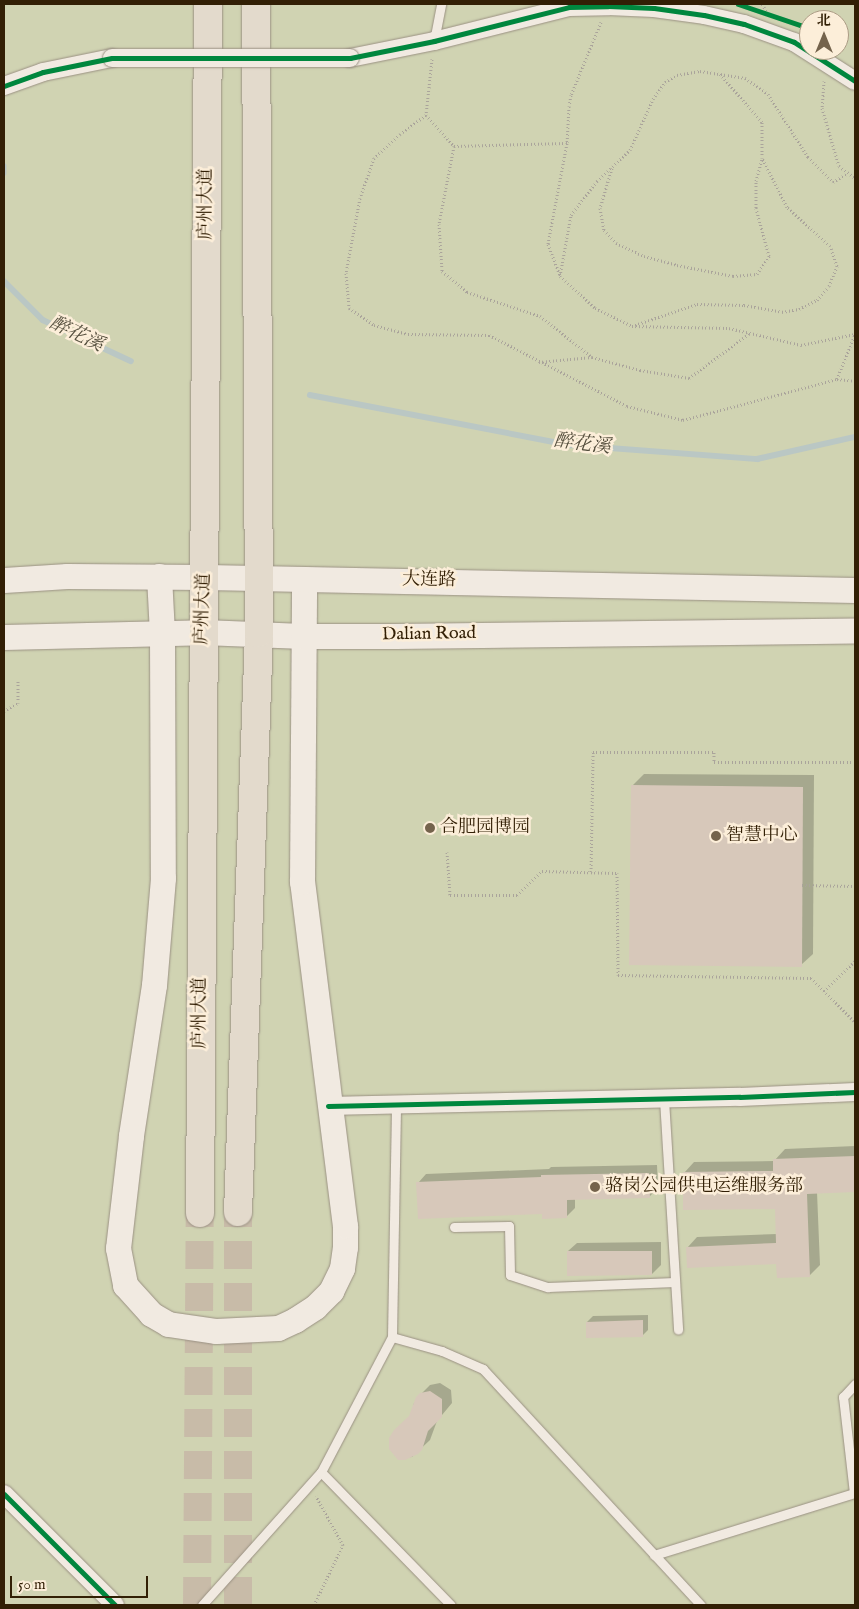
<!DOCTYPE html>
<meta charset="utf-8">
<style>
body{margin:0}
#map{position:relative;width:859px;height:1609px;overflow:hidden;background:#eee2d1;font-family:"IM FELL English","Noto Serif SC",serif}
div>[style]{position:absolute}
.green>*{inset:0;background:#d0d3b2}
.shadow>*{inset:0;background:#0003}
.stream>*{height:5.5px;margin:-2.75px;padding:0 2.75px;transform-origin:2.75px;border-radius:2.75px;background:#bac7c4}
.building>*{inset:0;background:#d7c8ba}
.primary-tunnel>*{height:28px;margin-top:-14px;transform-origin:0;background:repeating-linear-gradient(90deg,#c8bba8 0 28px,transparent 0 42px)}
.path>*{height:3px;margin-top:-1.5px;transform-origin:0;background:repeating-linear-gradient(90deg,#aaa49b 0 1px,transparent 0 3.5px)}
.roads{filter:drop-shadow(0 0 1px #9a9183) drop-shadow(0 0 1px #9a9183)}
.lane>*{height:9px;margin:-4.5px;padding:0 4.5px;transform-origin:4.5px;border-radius:4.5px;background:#f1eae1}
.street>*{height:18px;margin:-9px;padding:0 9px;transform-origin:9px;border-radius:9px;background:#f1eae1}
.secondary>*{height:25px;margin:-12.5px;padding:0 12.5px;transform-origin:12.5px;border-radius:12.5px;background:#f1eae1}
.primary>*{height:28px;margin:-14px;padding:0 14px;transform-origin:14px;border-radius:14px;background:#e3dacc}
.bridges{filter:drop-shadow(0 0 1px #9a9183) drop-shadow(0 0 1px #9a9183)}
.street-bridge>*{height:18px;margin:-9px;padding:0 9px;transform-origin:9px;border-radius:9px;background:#f1eae1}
.cycleway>*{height:5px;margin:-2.5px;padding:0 2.5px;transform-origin:2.5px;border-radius:2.5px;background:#00873e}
.dots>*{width:14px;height:14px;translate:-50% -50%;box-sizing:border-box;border:2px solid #fceed9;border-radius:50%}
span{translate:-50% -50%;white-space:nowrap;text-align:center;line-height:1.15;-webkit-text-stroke:5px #fceed9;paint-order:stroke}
.street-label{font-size:18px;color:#321f05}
.poi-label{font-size:18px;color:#321f05}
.left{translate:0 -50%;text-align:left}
.water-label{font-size:19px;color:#544e3d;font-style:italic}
.frame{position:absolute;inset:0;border:5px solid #321f05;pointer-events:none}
.north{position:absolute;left:799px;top:10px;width:50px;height:50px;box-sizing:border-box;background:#fceed9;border:1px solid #ab9b84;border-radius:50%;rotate:0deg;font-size:14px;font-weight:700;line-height:20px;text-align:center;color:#321f05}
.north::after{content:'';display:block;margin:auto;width:18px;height:22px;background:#74634c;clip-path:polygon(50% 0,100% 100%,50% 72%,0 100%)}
.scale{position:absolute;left:10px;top:1576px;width:138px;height:22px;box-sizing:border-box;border:2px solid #321f05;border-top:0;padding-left:6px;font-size:15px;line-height:18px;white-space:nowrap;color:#321f05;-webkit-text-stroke:4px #fceed9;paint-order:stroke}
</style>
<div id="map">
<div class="green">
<i style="clip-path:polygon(evenodd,4px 4px,855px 4px,855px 1605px,4px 1605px,4px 4px,809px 20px,839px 20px,839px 50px,809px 50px,809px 20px)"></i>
</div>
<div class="shadow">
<i style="clip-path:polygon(644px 774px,814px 775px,813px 954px,801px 965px,632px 786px)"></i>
<i style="clip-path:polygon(855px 1146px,855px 1191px,817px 1192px,820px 1265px,809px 1276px,778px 1263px,687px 1248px,697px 1237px,777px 1234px,776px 1207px,684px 1173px,694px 1162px,774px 1161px,785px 1149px)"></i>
<i style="clip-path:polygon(657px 1165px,658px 1188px,649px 1197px,575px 1198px,575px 1208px,566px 1217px,418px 1183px,426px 1174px,549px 1169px,551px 1167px)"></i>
<i style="clip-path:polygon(661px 1242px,661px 1265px,652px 1274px,568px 1251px,577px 1243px)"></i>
<i style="clip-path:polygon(648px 1315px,648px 1330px,643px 1335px,587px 1322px,593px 1316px)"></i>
<i style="clip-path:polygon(440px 1383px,451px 1390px,452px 1403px,437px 1421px,430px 1440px,412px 1457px,399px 1458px,392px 1452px,390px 1442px,411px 1416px,414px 1403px,421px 1394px,430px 1385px)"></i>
</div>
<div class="stream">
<i style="left:4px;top:166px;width:7px;rotate:90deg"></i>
<i style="left:4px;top:281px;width:55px;rotate:45deg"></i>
<i style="left:43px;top:320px;width:97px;rotate:25deg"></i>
<i style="left:310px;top:395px;width:265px;rotate:10.9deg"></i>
<i style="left:570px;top:445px;width:188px;rotate:4.3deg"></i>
<i style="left:757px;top:459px;width:100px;rotate:-12.7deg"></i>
</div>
<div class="building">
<i style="clip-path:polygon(631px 785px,803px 787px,802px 967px,629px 965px)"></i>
<i style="clip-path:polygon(855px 1156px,855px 1192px,807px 1194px,810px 1277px,777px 1278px,776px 1264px,687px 1268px,686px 1247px,776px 1243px,775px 1209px,683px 1210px,683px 1172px,773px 1171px,773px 1159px)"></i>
<i style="clip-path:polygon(649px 1173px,650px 1198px,567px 1200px,567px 1218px,542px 1219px,542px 1214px,418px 1219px,416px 1182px,541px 1177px,541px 1175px)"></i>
<i style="clip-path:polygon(567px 1251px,652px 1251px,652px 1275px,567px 1276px)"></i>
<i style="clip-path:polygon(643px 1320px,643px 1337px,586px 1338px,586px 1322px)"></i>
<i style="clip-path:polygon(430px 1391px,442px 1399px,442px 1417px,428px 1431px,422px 1450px,418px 1454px,405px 1460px,398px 1460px,389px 1449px,389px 1438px,394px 1430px,409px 1416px,416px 1397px,420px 1393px)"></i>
</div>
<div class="primary-tunnel">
<i style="left:197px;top:1605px;width:392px;rotate:-89.6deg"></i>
<i style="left:238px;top:1605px;width:393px;rotate:-90deg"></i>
</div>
<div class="path">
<i style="left:762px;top:4px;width:9px;rotate:58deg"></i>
<i style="left:601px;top:22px;width:79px;rotate:112.3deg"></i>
<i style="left:571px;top:95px;width:11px;rotate:100deg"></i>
<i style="left:569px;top:106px;width:37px;rotate:93deg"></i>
<i style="left:567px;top:143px;width:103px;rotate:100.7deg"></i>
<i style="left:548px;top:244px;width:34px;rotate:69deg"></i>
<i style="left:560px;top:276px;width:47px;rotate:42.4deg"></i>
<i style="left:595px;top:308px;width:41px;rotate:25.9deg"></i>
<i style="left:632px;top:326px;width:97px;rotate:1.2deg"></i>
<i style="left:729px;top:328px;width:74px;rotate:13.3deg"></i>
<i style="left:801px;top:345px;width:55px;rotate:-11.5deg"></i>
<i style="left:432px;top:59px;width:56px;rotate:96.1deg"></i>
<i style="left:426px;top:115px;width:32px;rotate:144deg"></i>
<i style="left:400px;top:134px;width:35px;rotate:137deg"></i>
<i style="left:374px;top:158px;width:42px;rotate:109.3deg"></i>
<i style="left:360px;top:198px;width:76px;rotate:100.6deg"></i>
<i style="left:346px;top:273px;width:35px;rotate:85deg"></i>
<i style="left:349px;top:308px;width:30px;rotate:34deg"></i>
<i style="left:374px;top:325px;width:35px;rotate:15deg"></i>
<i style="left:408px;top:334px;width:81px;rotate:0.7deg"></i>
<i style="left:489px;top:335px;width:155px;rotate:27.2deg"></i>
<i style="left:627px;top:406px;width:58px;rotate:14deg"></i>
<i style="left:683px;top:420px;width:159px;rotate:-14.9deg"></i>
<i style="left:837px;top:379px;width:18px;rotate:6deg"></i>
<i style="left:824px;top:81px;width:27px;rotate:94deg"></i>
<i style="left:822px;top:108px;width:60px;rotate:73.7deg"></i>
<i style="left:839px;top:166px;width:20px;rotate:37deg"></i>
<i style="left:426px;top:115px;width:42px;rotate:47.9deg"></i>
<i style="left:454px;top:146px;width:113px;rotate:-1.5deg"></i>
<i style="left:454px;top:146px;width:79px;rotate:100.9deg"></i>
<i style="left:439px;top:224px;width:47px;rotate:86.3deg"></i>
<i style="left:442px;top:271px;width:33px;rotate:40deg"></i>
<i style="left:467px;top:292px;width:77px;rotate:18.2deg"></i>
<i style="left:540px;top:316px;width:66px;rotate:38.3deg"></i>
<i style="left:612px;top:168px;width:42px;rotate:106.7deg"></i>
<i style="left:600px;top:208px;width:22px;rotate:80deg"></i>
<i style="left:604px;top:230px;width:18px;rotate:47deg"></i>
<i style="left:616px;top:243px;width:31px;rotate:25deg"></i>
<i style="left:644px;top:256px;width:34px;rotate:15deg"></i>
<i style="left:677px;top:265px;width:57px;rotate:11.1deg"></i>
<i style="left:733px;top:276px;width:24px;rotate:-5deg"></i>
<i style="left:757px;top:274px;width:22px;rotate:-56deg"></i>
<i style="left:769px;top:256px;width:50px;rotate:-105.2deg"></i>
<i style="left:756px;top:208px;width:27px;rotate:-90deg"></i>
<i style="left:756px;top:181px;width:24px;rotate:-75deg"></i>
<i style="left:762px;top:158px;width:36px;rotate:-90deg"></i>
<i style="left:762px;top:122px;width:64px;rotate:-131.2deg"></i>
<i style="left:560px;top:276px;width:62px;rotate:-79.8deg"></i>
<i style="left:571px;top:215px;width:43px;rotate:-52.6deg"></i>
<i style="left:597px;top:181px;width:45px;rotate:-43.2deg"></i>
<i style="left:630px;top:150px;width:56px;rotate:-65.7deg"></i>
<i style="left:653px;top:99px;width:21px;rotate:-55deg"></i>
<i style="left:665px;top:82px;width:14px;rotate:-30deg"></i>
<i style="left:677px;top:75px;width:23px;rotate:-10deg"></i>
<i style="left:700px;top:71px;width:46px;rotate:8.8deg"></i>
<i style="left:745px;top:78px;width:28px;rotate:35deg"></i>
<i style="left:768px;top:94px;width:75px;rotate:57.6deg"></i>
<i style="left:808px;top:157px;width:35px;rotate:45deg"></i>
<i style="left:833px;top:182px;width:17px;rotate:-31deg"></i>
<i style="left:635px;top:325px;width:65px;rotate:-18.7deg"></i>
<i style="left:697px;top:304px;width:47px;rotate:1.2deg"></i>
<i style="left:744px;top:305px;width:39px;rotate:10deg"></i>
<i style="left:782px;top:312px;width:17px;rotate:-10deg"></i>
<i style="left:799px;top:309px;width:20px;rotate:-27deg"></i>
<i style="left:817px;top:300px;width:18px;rotate:-49deg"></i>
<i style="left:829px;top:286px;width:22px;rotate:-68deg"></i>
<i style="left:837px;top:266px;width:21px;rotate:-109deg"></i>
<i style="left:830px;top:246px;width:58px;rotate:-137.8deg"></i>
<i style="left:787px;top:207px;width:55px;rotate:-117deg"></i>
<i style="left:539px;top:362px;width:53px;rotate:-5.4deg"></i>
<i style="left:592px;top:357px;width:50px;rotate:15.2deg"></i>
<i style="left:640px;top:370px;width:50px;rotate:9.3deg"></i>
<i style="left:689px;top:378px;width:76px;rotate:-36.4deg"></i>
<i style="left:837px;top:379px;width:48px;rotate:-68.2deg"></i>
<i style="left:4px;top:711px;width:16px;rotate:-30deg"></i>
<i style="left:18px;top:703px;width:22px;rotate:-90deg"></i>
<i style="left:447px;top:852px;width:43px;rotate:86deg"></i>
<i style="left:450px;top:895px;width:67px"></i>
<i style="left:517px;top:895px;width:35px;rotate:-44deg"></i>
<i style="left:542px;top:871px;width:75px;rotate:1.5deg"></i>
<i style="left:617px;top:873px;width:102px;rotate:89.4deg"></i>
<i style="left:618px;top:975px;width:193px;rotate:0.9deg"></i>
<i style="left:811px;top:978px;width:62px;rotate:45deg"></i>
<i style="left:591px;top:872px;width:120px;rotate:-89deg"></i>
<i style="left:593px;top:752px;width:121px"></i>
<i style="left:714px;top:752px;width:10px;rotate:90deg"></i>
<i style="left:714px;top:762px;width:141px"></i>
<i style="left:802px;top:885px;width:53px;rotate:1.1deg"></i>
<i style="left:824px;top:991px;width:43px;rotate:-44.1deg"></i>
<i style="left:314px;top:1605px;width:67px;rotate:-64.2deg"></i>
<i style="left:343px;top:1545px;width:56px;rotate:-118.9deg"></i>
</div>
<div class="roads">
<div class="lane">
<i style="left:434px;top:41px;width:38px;rotate:-79deg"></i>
<i style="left:664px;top:1099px;width:231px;rotate:86.5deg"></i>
<i style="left:454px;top:1227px;width:55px;rotate:-1deg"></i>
<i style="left:509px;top:1226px;width:49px;rotate:88.8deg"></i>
<i style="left:510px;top:1275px;width:40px;rotate:18deg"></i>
<i style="left:548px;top:1287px;width:127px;rotate:-2.3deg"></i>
<i style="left:392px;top:1337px;width:52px;rotate:15.6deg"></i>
<i style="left:442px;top:1351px;width:45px;rotate:23.7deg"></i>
<i style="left:483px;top:1369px;width:321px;rotate:47.3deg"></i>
<i style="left:321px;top:1472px;width:186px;rotate:45.7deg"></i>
<i style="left:654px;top:1555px;width:209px;rotate:-17.2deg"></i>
<i style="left:854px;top:1493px;width:97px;rotate:-96.5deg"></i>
<i style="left:843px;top:1397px;width:18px;rotate:-47deg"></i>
<i style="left:202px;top:1605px;width:178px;rotate:-48.2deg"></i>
<i style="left:321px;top:1472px;width:153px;rotate:-62.3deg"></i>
<i style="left:392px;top:1337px;width:233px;rotate:-89deg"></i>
</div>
<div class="street">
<i style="left:350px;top:58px;width:86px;rotate:-11.4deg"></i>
<i style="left:434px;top:41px;width:139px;rotate:-14.1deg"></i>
<i style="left:569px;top:7px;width:39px;rotate:-1deg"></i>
<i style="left:608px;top:6px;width:46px;rotate:2.5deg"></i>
<i style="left:654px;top:8px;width:50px;rotate:8deg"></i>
<i style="left:704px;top:15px;width:41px;rotate:12.7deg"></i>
<i style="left:744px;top:24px;width:53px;rotate:19.8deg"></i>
<i style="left:794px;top:42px;width:72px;rotate:32.6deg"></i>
<i style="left:4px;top:86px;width:41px;rotate:-19.7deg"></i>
<i style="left:43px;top:72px;width:70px;rotate:-11.5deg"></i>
<i style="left:328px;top:1106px;width:412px;rotate:-1.3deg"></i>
<i style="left:740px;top:1097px;width:115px;rotate:-2.5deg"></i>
<i style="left:4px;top:1494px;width:157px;rotate:45deg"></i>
</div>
<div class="secondary">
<i style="left:159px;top:576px;width:58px;rotate:87deg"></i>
<i style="left:162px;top:634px;width:244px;rotate:89.8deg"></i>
<i style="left:163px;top:878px;width:107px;rotate:94.8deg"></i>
<i style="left:154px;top:985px;width:153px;rotate:98.7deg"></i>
<i style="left:131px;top:1136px;width:113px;rotate:96.6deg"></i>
<i style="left:118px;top:1248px;width:38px;rotate:79deg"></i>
<i style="left:125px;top:1285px;width:39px;rotate:48deg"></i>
<i style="left:151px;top:1314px;width:20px;rotate:30deg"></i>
<i style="left:168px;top:1324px;width:49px;rotate:8.3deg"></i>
<i style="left:216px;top:1331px;width:62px;rotate:-2.8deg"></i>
<i style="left:278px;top:1328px;width:19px;rotate:-25deg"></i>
<i style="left:295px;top:1320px;width:24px;rotate:-33deg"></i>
<i style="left:315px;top:1307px;width:23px;rotate:-45deg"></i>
<i style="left:331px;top:1291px;width:25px;rotate:-64deg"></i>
<i style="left:342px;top:1268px;width:21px;rotate:-82deg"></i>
<i style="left:345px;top:1247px;width:21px;rotate:-90deg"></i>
<i style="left:345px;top:1226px;width:347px;rotate:-97.1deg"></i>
<i style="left:302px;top:882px;width:303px;rotate:-89.6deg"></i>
<i style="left:4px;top:580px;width:63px;rotate:-3.6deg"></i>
<i style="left:67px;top:576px;width:139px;rotate:0.4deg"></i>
<i style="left:206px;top:577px;width:649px;rotate:1.15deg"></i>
<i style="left:4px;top:637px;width:199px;rotate:-1.4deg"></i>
<i style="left:203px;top:632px;width:100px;rotate:2.3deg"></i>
<i style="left:303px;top:636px;width:92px"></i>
<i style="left:395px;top:636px;width:460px;rotate:-0.7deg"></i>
</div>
<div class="primary">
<i style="left:238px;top:1212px;width:579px;rotate:-87.92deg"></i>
<i style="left:259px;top:633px;width:629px;rotate:-90.27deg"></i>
<i style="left:200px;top:1213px;width:1209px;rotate:-89.62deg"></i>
</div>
</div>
<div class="bridges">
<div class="street-bridge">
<i style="left:112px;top:58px;width:238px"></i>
</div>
</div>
<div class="cycleway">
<i style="left:738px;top:4px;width:75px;rotate:18.7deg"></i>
<i style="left:4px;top:86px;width:41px;rotate:-19.7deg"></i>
<i style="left:43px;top:72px;width:70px;rotate:-11.5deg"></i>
<i style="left:112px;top:58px;width:238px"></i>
<i style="left:350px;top:58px;width:86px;rotate:-11.4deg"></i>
<i style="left:434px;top:41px;width:139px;rotate:-14.1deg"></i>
<i style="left:569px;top:7px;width:39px;rotate:-1deg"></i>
<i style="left:608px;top:6px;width:46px;rotate:2.5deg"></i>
<i style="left:654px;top:8px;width:50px;rotate:8deg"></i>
<i style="left:704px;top:15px;width:41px;rotate:12.7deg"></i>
<i style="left:744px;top:24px;width:53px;rotate:19.8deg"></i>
<i style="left:794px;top:42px;width:72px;rotate:32.6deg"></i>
<i style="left:328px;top:1106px;width:412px;rotate:-1.3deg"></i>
<i style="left:740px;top:1097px;width:115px;rotate:-2.5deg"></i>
<i style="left:4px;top:1494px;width:157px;rotate:45deg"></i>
</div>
<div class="dots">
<i style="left:430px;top:828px;background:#74634c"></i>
<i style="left:716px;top:836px;background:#74634c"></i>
<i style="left:595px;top:1187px;background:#74634c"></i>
</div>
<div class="street-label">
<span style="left:207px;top:204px;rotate:-90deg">庐州大道</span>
<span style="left:429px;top:581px;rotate:1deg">大连路</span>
<span style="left:204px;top:609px;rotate:-88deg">庐州大道</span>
<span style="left:429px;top:635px;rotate:-1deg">Dalian Road</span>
<span style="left:201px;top:1013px;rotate:-90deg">庐州大道</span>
</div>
<div class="poi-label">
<span class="left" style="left:440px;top:828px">合肥园博园</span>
<span class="left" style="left:726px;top:836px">智慧中心</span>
<span class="left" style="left:605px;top:1187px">骆岗公园供电运维服务部</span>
</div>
<div class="water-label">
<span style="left:76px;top:335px;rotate:26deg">醉花溪</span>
<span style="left:582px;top:445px;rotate:7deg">醉花溪</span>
</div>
<div class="frame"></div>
<div class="north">北</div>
<div class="scale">50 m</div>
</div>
